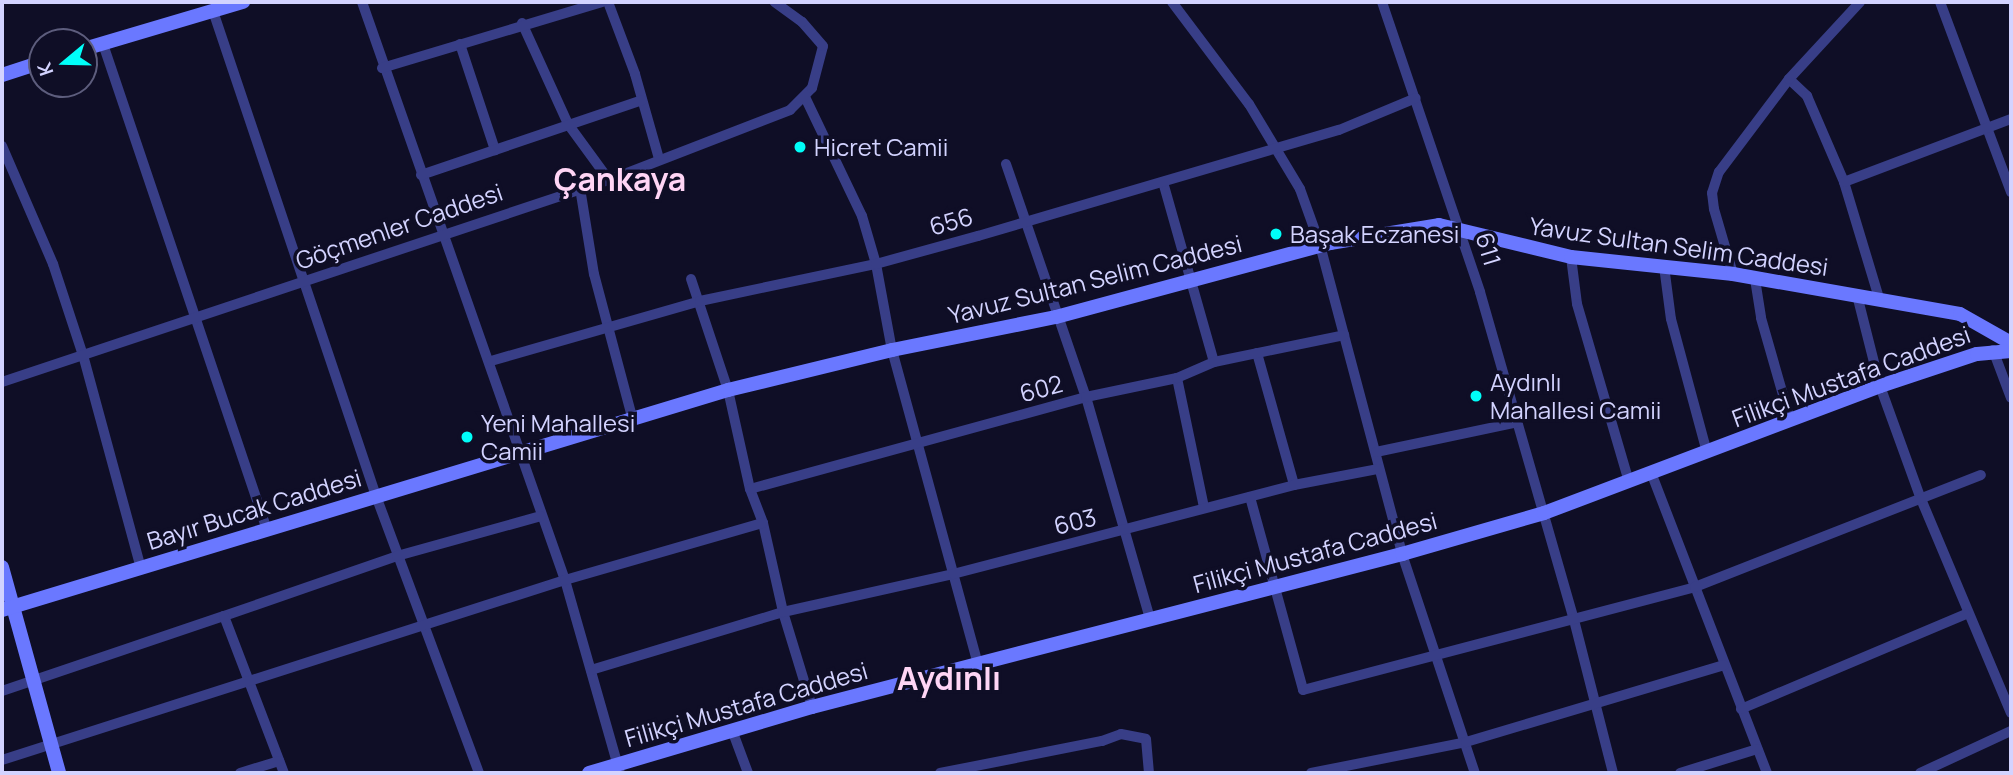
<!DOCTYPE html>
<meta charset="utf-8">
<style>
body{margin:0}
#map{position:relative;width:2013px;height:775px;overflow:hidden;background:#0f0e26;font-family:Manrope,sans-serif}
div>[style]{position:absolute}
.street>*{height:10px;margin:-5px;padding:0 5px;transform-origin:5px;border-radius:5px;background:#383e87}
.secondary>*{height:14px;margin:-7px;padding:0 7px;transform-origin:7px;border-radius:7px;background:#6a78ff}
.dots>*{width:19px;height:19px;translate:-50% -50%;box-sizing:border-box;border:4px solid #0f0e26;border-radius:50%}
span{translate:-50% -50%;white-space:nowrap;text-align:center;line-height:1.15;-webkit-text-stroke:7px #0f0e26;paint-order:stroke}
.poi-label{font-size:24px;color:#d3d3ff}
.left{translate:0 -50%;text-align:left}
.street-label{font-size:24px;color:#d3d3ff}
.district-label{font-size:32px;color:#ffd5f5;font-weight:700}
.frame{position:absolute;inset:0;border:4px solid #d3d3ff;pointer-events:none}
.north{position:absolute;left:28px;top:28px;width:70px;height:70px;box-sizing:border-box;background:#0f0e26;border:2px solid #5d5d7d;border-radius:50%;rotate:251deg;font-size:19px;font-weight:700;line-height:28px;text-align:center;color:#d3d3ff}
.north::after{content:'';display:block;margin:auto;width:24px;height:32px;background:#00fef9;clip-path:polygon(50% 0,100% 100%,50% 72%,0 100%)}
</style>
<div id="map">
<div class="street">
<i style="left:362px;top:2px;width:613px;rotate:70.65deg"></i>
<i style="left:565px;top:580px;width:201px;rotate:74.1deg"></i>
<i style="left:608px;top:2px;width:77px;rotate:69.4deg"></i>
<i style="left:635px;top:74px;width:88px;rotate:74.2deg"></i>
<i style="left:1172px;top:2px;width:128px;rotate:53deg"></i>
<i style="left:1249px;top:104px;width:99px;rotate:59deg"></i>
<i style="left:1300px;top:189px;width:59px;rotate:70.3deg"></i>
<i style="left:1320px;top:245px;width:320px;rotate:75.1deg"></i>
<i style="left:1402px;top:554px;width:231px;rotate:71.6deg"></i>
<i style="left:1382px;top:2px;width:306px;rotate:71.3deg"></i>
<i style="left:1480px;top:292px;width:341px;rotate:74deg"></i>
<i style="left:1574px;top:620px;width:158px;rotate:75.7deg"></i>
<i style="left:1940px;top:2px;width:203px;rotate:69.5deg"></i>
<i style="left:213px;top:11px;width:512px;rotate:71.42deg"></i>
<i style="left:376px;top:496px;width:296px;rotate:69.6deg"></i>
<i style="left:522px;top:23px;width:111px;rotate:65.5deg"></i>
<i style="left:568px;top:124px;width:69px;rotate:53.8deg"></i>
<i style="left:103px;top:44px;width:513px;rotate:71.35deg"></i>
<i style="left:460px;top:44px;width:112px;rotate:71.7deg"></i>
<i style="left:382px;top:68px;width:230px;rotate:-16.7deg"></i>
<i style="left:1789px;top:79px;width:25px;rotate:43deg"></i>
<i style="left:1807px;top:96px;width:94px;rotate:66.7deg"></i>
<i style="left:1844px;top:182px;width:121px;rotate:73.2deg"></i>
<i style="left:805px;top:97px;width:132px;rotate:64.4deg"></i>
<i style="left:862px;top:216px;width:50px;rotate:73.7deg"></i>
<i style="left:876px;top:264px;width:87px;rotate:79.5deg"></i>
<i style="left:892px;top:350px;width:326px;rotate:74.7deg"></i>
<i style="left:2px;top:146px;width:129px;rotate:66.6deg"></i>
<i style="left:53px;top:264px;width:96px;rotate:71.8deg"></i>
<i style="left:83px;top:355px;width:221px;rotate:74.8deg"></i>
<i style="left:1006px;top:164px;width:246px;rotate:71.1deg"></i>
<i style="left:1086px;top:397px;width:231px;rotate:73.9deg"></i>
<i style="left:421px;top:175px;width:233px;rotate:-18.7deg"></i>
<i style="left:1163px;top:182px;width:187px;rotate:74.2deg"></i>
<i style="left:1844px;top:182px;width:178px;rotate:-20.7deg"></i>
<i style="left:580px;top:188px;width:87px;rotate:80.8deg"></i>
<i style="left:594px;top:274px;width:148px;rotate:75.1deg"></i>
<i style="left:1571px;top:257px;width:47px;rotate:82.7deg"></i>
<i style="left:1577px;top:304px;width:185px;rotate:73.7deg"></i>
<i style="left:1664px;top:266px;width:53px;rotate:82.5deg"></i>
<i style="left:1671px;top:319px;width:138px;rotate:74.9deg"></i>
<i style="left:1733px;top:274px;width:68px;rotate:-106.3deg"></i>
<i style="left:1714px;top:209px;width:16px;rotate:-97deg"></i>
<i style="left:1712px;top:193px;width:22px;rotate:-72deg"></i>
<i style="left:1719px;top:172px;width:116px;rotate:-53deg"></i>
<i style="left:1789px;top:79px;width:105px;rotate:-47.3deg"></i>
<i style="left:691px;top:279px;width:117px;rotate:71.6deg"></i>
<i style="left:728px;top:390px;width:101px;rotate:77.5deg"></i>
<i style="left:750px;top:489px;width:36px;rotate:69deg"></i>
<i style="left:763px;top:523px;width:91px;rotate:77.3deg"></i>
<i style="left:783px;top:612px;width:99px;rotate:73deg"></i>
<i style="left:1755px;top:279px;width:39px;rotate:81deg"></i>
<i style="left:1761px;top:318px;width:105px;rotate:74deg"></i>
<i style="left:1858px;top:299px;width:90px;rotate:75.8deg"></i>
<i style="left:1880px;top:386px;width:120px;rotate:70.1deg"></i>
<i style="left:1921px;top:499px;width:232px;rotate:67.2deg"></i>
<i style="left:1993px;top:350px;width:51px;rotate:69.4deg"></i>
<i style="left:1257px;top:353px;width:137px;rotate:74.3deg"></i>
<i style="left:491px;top:361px;width:217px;rotate:-16deg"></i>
<i style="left:700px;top:301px;width:180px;rotate:-11.9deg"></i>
<i style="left:876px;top:264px;width:106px;rotate:-15.4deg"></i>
<i style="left:978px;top:236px;width:376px;rotate:-16.4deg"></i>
<i style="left:1339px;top:130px;width:83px;rotate:-22.6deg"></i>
<i style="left:1177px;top:378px;width:132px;rotate:78.2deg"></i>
<i style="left:2px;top:382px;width:640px;rotate:-18.41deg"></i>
<i style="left:609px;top:180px;width:194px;rotate:-21.1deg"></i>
<i style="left:790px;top:110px;width:31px;rotate:-45deg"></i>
<i style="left:812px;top:88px;width:43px;rotate:-75.3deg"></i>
<i style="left:823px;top:46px;width:32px;rotate:-131deg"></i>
<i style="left:802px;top:22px;width:34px;rotate:-144deg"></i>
<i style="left:1376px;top:452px;width:145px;rotate:-11.9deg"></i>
<i style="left:1652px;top:475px;width:319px;rotate:68.9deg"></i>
<i style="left:750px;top:489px;width:348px;rotate:-15.3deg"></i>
<i style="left:1086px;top:397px;width:93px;rotate:-11.8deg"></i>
<i style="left:1177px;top:378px;width:40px;rotate:-23.4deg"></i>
<i style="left:1214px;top:362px;width:133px;rotate:-11.7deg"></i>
<i style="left:1250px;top:497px;width:200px;rotate:74.6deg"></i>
<i style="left:1303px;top:690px;width:405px;rotate:-14.7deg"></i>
<i style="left:1695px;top:587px;width:307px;rotate:-21.4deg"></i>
<i style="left:224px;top:616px;width:183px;rotate:-19.1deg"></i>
<i style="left:397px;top:556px;width:149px;rotate:-15.5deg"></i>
<i style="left:591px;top:670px;width:201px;rotate:-16.8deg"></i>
<i style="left:783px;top:612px;width:174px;rotate:-12.6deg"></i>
<i style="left:953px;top:574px;width:352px;rotate:-14.6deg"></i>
<i style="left:1294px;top:485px;width:86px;rotate:-10.8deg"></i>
<i style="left:2px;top:691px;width:234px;rotate:-18.7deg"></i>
<i style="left:224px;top:616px;width:168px;rotate:69.1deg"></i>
<i style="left:1741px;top:709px;width:244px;rotate:-22.9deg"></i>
<i style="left:732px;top:730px;width:46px;rotate:69.6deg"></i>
<i style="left:2px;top:760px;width:591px;rotate:-17.73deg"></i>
<i style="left:565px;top:580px;width:206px;rotate:-16.1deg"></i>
<i style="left:240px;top:773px;width:41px;rotate:-17.1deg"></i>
<i style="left:940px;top:773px;width:165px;rotate:-11.2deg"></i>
<i style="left:1102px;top:741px;width:20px;rotate:-20deg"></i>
<i style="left:1121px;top:734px;width:25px;rotate:11deg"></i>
<i style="left:1146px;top:739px;width:34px;rotate:85deg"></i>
<i style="left:1311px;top:773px;width:158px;rotate:-11.3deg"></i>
<i style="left:1466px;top:742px;width:269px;rotate:-16.6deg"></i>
<i style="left:1680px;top:773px;width:81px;rotate:-17.3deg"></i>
<i style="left:1920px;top:773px;width:100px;rotate:-24.8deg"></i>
</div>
<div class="secondary">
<i style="left:84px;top:49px;width:166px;rotate:-16.5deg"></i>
<i style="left:2px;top:75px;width:42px;rotate:-18deg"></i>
<i style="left:2px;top:567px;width:214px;rotate:74.5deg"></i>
<i style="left:2px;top:610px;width:759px;rotate:-16.86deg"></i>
<i style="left:728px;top:390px;width:169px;rotate:-13.7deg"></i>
<i style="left:892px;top:350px;width:167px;rotate:-11.4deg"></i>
<i style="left:1056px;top:317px;width:284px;rotate:-15.1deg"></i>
<i style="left:1330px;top:243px;width:110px;rotate:-9.4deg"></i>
<i style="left:1439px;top:225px;width:136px;rotate:13.6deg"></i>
<i style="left:1571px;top:257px;width:163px;rotate:6deg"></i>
<i style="left:1733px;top:274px;width:230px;rotate:10deg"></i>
<i style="left:1960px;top:314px;width:59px;rotate:29.6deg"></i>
<i style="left:589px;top:773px;width:233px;rotate:-16.5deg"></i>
<i style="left:812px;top:707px;width:610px;rotate:-14.54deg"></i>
<i style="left:1402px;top:554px;width:148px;rotate:-16.1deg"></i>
<i style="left:1544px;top:513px;width:359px;rotate:-20.7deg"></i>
<i style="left:1880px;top:386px;width:102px;rotate:-18.3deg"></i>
<i style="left:1977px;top:354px;width:34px;rotate:-5deg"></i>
</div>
<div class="dots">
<i style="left:800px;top:147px;background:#00fef9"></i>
<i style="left:1276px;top:234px;background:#00fef9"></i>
<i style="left:1476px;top:396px;background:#00fef9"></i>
<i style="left:467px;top:437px;background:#00fef9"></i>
</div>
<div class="poi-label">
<span class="left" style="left:814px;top:147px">Hicret Camii</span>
<span class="left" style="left:1290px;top:234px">Başak Eczanesi</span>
<span class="left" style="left:1490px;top:396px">Aydınlı<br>Mahallesi Camii</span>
<span class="left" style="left:481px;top:437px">Yeni Mahallesi<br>Camii</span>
</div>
<div class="street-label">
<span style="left:951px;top:221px;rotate:-16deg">656</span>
<span style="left:399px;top:226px;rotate:-19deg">Göçmenler Caddesi</span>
<span style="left:1679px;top:246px;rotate:8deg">Yavuz Sultan Selim Caddesi</span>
<span style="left:1489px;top:249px;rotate:73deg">611</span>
<span style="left:1095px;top:279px;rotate:-14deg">Yavuz Sultan Selim Caddesi</span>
<span style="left:1851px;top:376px;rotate:-20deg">Filikçi Mustafa Caddesi</span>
<span style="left:1041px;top:388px;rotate:-15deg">602</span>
<span style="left:254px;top:509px;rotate:-17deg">Bayır Bucak Caddesi</span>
<span style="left:1075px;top:521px;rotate:-14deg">603</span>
<span style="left:1315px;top:552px;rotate:-15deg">Filikçi Mustafa Caddesi</span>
<span style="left:746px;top:704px;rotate:-16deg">Filikçi Mustafa Caddesi</span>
</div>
<div class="district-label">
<span style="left:620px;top:179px">Çankaya</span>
<span style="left:949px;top:678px">Aydınlı</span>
</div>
<div class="frame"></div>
<div class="north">K</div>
</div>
